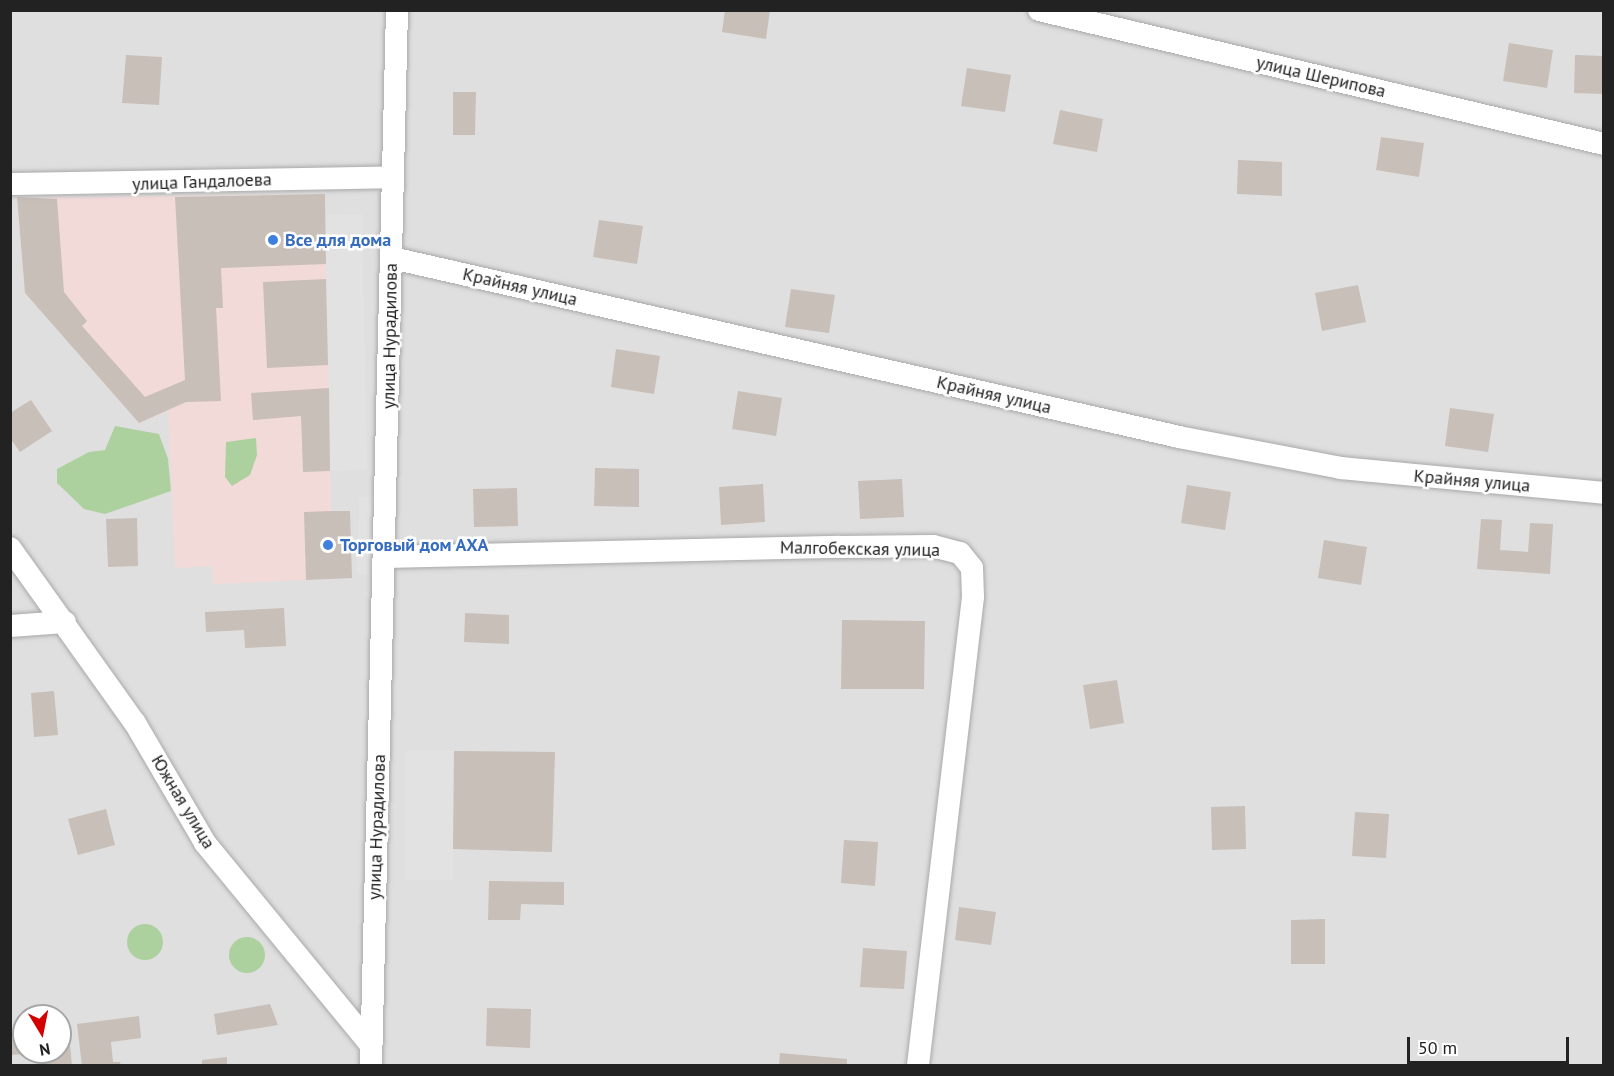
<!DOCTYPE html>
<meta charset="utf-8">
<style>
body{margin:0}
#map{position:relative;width:1614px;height:1076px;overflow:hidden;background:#f2efe9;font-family:"PT Sans",sans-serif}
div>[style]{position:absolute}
.residential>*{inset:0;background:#e0dfdf}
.commercial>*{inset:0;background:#f2dad9}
.forest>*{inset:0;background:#add19e}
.round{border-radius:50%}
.parking>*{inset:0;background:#e2e2e2}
.building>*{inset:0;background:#c7bfb8}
.roads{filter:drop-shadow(0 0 2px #a9a9a9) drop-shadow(0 0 2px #a9a9a9)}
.minor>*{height:22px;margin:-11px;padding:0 11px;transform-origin:11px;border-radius:11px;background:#fff}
.dots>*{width:16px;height:16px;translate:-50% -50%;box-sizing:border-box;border:3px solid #fff;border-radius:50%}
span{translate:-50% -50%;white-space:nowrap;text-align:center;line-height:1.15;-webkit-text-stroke:5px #fff;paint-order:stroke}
.street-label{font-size:18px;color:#222}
.shop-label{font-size:18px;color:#366cbe;font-weight:700}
.left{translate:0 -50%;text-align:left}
.frame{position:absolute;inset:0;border:12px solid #222;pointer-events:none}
.north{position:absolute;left:12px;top:1004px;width:60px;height:60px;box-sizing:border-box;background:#fff;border:2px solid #a7a7a7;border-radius:50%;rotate:170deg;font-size:16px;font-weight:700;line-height:24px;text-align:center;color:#222}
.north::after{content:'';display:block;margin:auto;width:21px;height:27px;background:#d40000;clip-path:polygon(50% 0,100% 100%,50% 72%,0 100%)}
.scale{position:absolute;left:1407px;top:1037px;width:162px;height:27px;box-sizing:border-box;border:3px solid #222;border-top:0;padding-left:8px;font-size:18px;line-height:21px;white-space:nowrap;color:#222;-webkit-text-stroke:4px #fff;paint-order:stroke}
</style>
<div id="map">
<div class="residential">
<i style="clip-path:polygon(evenodd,10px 11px,1603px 11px,1603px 1065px,11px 1065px,10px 11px,24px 1016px,60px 1016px,60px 1052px,24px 1052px,24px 1016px)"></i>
</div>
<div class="commercial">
<i style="clip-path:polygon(325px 194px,331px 511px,350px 511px,352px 578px,213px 584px,212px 566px,175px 568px,168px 411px,139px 423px,25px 293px,17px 198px)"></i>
</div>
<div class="forest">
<i style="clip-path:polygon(115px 426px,159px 434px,168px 459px,171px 491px,105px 514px,84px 509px,57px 483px,57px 469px,89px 452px,105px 450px)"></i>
<i style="clip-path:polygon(256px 438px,257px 455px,250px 475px,232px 486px,225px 477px,226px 442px)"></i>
<i class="round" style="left:127px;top:924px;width:36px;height:36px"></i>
<i class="round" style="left:229px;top:937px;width:36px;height:36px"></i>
</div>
<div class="parking">
<i style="clip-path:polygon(362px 214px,367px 469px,330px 471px,325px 215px)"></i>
<i style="clip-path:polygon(359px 497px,376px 497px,375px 574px,357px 574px)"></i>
<i style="clip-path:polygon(406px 751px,454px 751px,453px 880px,405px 880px)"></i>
</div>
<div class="building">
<i style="clip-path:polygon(725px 10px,770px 10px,766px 39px,722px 32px)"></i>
<i style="clip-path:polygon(1509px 43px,1553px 50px,1547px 88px,1503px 81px)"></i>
<i style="clip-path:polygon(126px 55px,162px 57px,159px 105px,122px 103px)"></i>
<i style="clip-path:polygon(1575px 55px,1604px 56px,1604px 94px,1574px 93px)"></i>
<i style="clip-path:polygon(967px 68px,1011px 75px,1005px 112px,961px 106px)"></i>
<i style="clip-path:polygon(453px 92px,476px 92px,475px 135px,453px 135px)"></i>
<i style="clip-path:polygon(1060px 110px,1103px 119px,1097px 152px,1053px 144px)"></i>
<i style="clip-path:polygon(1381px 137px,1424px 143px,1419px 177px,1376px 170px)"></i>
<i style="clip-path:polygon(1238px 160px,1282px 162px,1282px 196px,1237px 194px)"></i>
<i style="clip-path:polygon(325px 194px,326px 264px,221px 268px,223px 308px,216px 308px,221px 401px,186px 402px,139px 423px,25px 293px,17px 197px,57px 199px,64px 292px,87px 321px,82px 326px,145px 397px,185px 380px,175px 197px)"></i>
<i style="clip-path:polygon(599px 220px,643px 226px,637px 264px,593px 257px)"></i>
<i style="clip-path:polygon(326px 279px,328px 365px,267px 368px,263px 282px)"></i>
<i style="clip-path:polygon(1358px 285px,1366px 322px,1322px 331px,1315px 293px)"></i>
<i style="clip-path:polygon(791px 289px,835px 295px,829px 333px,785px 327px)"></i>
<i style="clip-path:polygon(616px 349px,660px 356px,654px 394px,611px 387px)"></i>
<i style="clip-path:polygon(329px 388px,330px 471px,303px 472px,301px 416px,253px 420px,251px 393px)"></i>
<i style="clip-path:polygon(738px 391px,782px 398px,776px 436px,732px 429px)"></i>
<i style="clip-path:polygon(31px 400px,52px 431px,20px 452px,10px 438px,10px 413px)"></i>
<i style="clip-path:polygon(1450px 408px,1494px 414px,1488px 452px,1445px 446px)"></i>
<i style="clip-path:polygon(595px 468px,639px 469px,639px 507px,594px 506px)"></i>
<i style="clip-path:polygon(902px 479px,904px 517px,860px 519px,858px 481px)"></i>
<i style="clip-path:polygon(763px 484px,765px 522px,721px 525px,719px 487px)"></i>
<i style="clip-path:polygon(1187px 485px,1231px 492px,1225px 530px,1181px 523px)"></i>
<i style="clip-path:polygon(517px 488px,518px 526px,474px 527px,473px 489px)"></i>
<i style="clip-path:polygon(331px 511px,350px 511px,352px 578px,306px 580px,304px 512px)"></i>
<i style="clip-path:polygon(137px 518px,138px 566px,108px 567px,106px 519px)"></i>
<i style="clip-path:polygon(1481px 519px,1502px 520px,1500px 550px,1528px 552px,1530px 523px,1553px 524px,1550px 574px,1477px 569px)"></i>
<i style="clip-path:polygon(1324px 540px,1367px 547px,1361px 585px,1318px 578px)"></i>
<i style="clip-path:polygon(284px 608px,286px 646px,245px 648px,244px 630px,206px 632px,205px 612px)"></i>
<i style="clip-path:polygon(465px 613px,509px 615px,509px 644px,464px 642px)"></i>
<i style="clip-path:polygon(842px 620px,925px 621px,924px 689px,841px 689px)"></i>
<i style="clip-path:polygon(1117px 680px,1124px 723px,1090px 729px,1083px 685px)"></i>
<i style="clip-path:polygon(54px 691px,58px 735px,34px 737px,31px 693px)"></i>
<i style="clip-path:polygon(454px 751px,555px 752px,552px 852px,453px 849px)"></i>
<i style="clip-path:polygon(1245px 806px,1246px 849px,1212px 850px,1211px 807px)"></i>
<i style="clip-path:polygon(106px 809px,115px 845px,78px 855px,68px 819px)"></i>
<i style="clip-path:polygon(1355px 812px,1389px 814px,1386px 858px,1352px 856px)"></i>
<i style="clip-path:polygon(844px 840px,878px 842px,875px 886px,841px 883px)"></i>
<i style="clip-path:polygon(489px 881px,564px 882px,564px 905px,521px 904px,520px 920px,488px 920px)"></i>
<i style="clip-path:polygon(959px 907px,996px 912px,991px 945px,955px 940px)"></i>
<i style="clip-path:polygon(1325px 919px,1325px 964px,1291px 964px,1291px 920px)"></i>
<i style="clip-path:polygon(863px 948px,907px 951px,904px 989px,860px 987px)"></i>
<i style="clip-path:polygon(270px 1004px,278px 1025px,217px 1035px,214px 1014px)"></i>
<i style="clip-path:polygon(487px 1008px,531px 1009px,530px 1048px,486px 1046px)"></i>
<i style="clip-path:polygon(139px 1016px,141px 1038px,111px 1042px,113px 1062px,120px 1062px,121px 1066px,82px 1066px,77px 1024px)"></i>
<i style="clip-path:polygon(69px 1033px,72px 1066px,41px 1066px,40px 1052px,60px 1052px,60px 1034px)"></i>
<i style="clip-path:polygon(24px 1038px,24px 1054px,10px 1055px,10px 1039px)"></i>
<i style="clip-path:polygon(780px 1053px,847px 1059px,847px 1066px,779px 1066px)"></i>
<i style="clip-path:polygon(227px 1057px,227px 1066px,202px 1066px,202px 1060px)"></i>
</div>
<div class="roads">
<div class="minor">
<i style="left:1039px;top:10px;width:581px;rotate:13.34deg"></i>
<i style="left:10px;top:184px;width:383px;rotate:-1deg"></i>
<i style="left:392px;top:258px;width:807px;rotate:12.81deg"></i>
<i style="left:1179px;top:437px;width:165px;rotate:10.8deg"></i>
<i style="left:1341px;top:468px;width:264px;rotate:5.4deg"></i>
<i style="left:10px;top:548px;width:215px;rotate:54.5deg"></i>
<i style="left:135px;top:723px;width:139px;rotate:59.7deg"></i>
<i style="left:205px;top:843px;width:261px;rotate:50.6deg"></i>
<i style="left:384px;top:557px;width:456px;rotate:-1.3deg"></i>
<i style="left:840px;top:547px;width:93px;rotate:-0.6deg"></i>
<i style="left:933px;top:546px;width:28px;rotate:15deg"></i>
<i style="left:960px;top:553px;width:19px;rotate:51deg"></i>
<i style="left:972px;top:568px;width:29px;rotate:88deg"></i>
<i style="left:973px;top:597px;width:472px;rotate:96.7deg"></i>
<i style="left:10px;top:626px;width:55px;rotate:-4.2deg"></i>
<i style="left:371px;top:1066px;width:1056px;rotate:-88.59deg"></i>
</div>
</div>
<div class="dots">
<i style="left:273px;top:240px;background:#3f7fe0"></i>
<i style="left:328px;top:545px;background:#3f7fe0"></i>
</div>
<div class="street-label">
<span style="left:1321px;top:77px;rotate:13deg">улица Шерипова</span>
<span style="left:202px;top:182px;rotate:-2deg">улица Гандалоева</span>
<span style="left:520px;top:287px;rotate:13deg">Крайняя улица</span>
<span style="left:390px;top:336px;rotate:-89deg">улица Нурадилова</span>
<span style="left:994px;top:395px;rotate:13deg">Крайняя улица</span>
<span style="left:1472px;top:481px;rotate:5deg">Крайняя улица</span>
<span style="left:860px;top:549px;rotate:1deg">Малгобекская улица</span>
<span style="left:183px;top:802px;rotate:59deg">Южная улица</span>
<span style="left:377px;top:827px;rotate:-88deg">улица Нурадилова</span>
</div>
<div class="shop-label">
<span class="left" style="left:285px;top:240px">Все для дома</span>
<span class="left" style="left:340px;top:545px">Торговый дом АХА</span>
</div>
<div class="frame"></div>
<div class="north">N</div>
<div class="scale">50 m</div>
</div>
